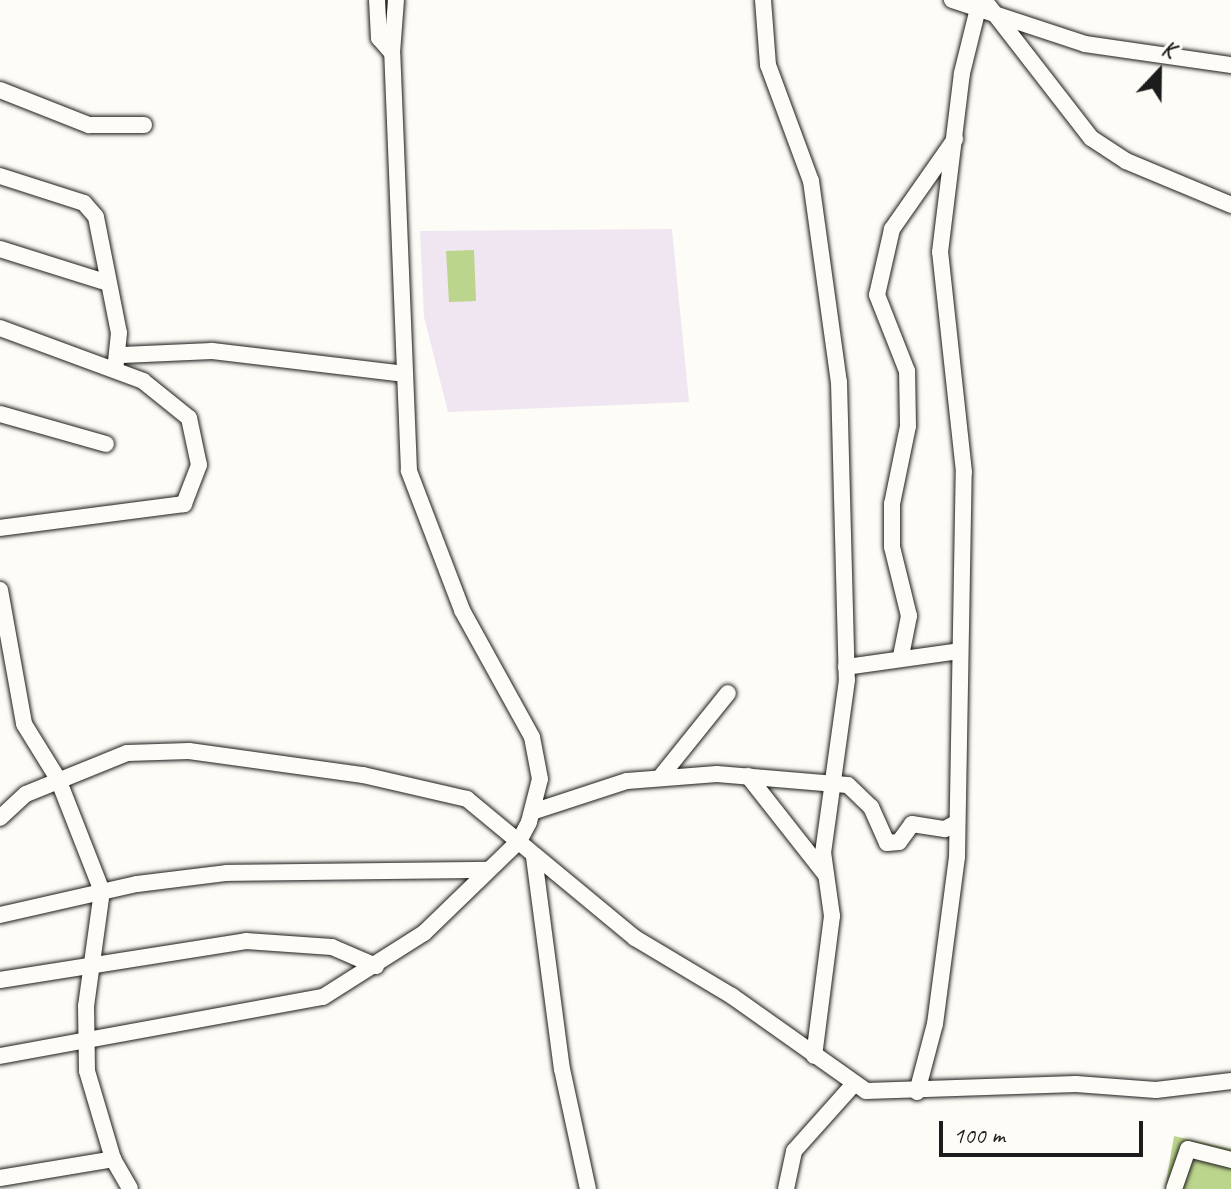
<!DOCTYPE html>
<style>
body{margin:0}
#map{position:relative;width:1231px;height:1189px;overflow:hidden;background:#fdfcf7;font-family:Caveat,sans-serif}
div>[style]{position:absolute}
.built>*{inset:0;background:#efe6f1}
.green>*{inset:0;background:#bcd58c}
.roads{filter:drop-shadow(0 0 2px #1c1c1c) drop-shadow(0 0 2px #1c1c1c)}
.minor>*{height:16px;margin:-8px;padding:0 8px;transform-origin:8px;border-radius:8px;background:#fdfcf7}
span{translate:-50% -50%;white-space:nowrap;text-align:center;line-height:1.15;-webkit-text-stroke:6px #fdfcf7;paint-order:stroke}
.north{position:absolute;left:1119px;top:32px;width:80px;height:80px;-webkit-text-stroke:6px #fdfcf7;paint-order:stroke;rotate:22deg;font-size:22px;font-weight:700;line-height:32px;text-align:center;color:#1c1c1c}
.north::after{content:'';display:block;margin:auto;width:28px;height:36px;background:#1c1c1c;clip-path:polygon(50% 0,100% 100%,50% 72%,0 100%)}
.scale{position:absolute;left:939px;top:1121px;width:204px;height:36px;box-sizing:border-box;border:4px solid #1c1c1c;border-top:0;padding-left:10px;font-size:24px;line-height:28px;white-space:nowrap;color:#1c1c1c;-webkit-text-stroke:6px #fdfcf7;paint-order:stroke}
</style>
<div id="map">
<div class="built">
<i style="clip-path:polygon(672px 229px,689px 402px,448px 412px,424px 317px,420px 231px)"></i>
</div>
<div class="green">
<i style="clip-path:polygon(474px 250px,476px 301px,449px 302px,446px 251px)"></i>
<i style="clip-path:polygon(1174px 1136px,1231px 1149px,1231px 1189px,1165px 1189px)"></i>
</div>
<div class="roads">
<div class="minor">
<i style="left:377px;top:0;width:38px;rotate:87deg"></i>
<i style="left:379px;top:38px;width:20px;rotate:49deg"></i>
<i style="left:763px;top:0;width:65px;rotate:85.6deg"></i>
<i style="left:768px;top:65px;width:124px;rotate:69.7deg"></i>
<i style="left:811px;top:181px;width:203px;rotate:82.1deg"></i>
<i style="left:839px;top:382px;width:298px;rotate:88.5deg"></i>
<i style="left:847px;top:680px;width:174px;rotate:97.9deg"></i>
<i style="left:823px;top:852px;width:65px;rotate:82deg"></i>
<i style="left:832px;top:916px;width:141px;rotate:97.3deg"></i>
<i style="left:952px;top:0;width:140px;rotate:18.3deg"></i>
<i style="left:1085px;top:44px;width:148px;rotate:8.2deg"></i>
<i style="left:984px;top:0;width:175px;rotate:52.2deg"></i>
<i style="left:1091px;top:138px;width:42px;rotate:33.3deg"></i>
<i style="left:1126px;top:161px;width:114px;rotate:22.7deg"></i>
<i style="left:0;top:90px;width:96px;rotate:21.5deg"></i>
<i style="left:89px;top:125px;width:55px"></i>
<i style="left:0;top:176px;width:88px;rotate:17.8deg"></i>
<i style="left:84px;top:203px;width:18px;rotate:49deg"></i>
<i style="left:96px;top:217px;width:118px;rotate:78.8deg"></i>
<i style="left:119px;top:333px;width:31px;rotate:96deg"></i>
<i style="left:0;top:249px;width:113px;rotate:17.5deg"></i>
<i style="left:0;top:328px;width:153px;rotate:20.3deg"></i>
<i style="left:143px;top:381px;width:59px;rotate:38.8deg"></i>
<i style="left:189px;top:418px;width:48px;rotate:78deg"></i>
<i style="left:199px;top:465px;width:42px;rotate:111deg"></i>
<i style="left:184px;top:504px;width:186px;rotate:172.6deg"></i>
<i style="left:122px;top:355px;width:90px;rotate:-2.5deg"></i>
<i style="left:212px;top:351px;width:193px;rotate:6.8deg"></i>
<i style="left:0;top:414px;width:110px;rotate:15.8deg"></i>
<i style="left:0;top:590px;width:136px;rotate:79.8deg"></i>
<i style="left:24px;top:724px;width:65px;rotate:58.3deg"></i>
<i style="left:58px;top:779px;width:120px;rotate:68.6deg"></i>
<i style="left:102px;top:891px;width:116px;rotate:97.9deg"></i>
<i style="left:86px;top:1006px;width:65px;rotate:89.1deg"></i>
<i style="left:87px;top:1071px;width:92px;rotate:73.5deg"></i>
<i style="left:901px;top:656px;width:41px;rotate:-78.7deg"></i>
<i style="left:909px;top:616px;width:71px;rotate:-103.8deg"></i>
<i style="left:892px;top:547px;width:43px;rotate:-90deg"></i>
<i style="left:892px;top:504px;width:80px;rotate:-78.4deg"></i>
<i style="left:908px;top:426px;width:55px;rotate:-91deg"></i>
<i style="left:907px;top:371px;width:82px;rotate:-111.5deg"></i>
<i style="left:877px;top:295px;width:68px;rotate:-77.2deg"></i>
<i style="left:892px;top:229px;width:110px;rotate:-55deg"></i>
<i style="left:846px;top:667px;width:115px;rotate:-8deg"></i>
<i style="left:662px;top:775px;width:105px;rotate:-51.2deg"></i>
<i style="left:748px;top:776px;width:125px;rotate:51.8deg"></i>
<i style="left:532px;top:812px;width:100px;rotate:-18.1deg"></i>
<i style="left:627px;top:781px;width:90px;rotate:-4.4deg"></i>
<i style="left:717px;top:774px;width:131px;rotate:4.8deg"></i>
<i style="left:848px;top:785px;width:32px;rotate:44deg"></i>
<i style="left:871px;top:807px;width:39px;rotate:66deg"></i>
<i style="left:887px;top:843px;width:12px;rotate:-5deg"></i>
<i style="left:899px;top:842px;width:22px;rotate:-54deg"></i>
<i style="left:912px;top:824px;width:33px;rotate:9deg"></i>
<i style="left:945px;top:829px;width:13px;rotate:-29deg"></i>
<i style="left:0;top:818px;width:35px;rotate:-43deg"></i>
<i style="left:26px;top:794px;width:109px;rotate:-22.1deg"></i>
<i style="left:127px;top:753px;width:62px;rotate:-1.8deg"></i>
<i style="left:189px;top:751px;width:176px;rotate:7.9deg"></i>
<i style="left:363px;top:775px;width:107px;rotate:13deg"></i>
<i style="left:467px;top:799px;width:218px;rotate:39.6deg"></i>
<i style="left:635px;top:938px;width:113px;rotate:30.9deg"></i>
<i style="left:732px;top:996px;width:164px;rotate:35.3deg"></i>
<i style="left:866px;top:1091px;width:210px;rotate:-1.9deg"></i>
<i style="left:1076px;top:1084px;width:80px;rotate:4.3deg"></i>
<i style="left:1156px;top:1090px;width:76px;rotate:-6.8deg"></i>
<i style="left:534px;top:857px;width:214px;rotate:82.5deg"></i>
<i style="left:562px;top:1069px;width:123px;rotate:77.8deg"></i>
<i style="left:0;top:915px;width:140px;rotate:-12.8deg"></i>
<i style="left:137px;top:884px;width:91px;rotate:-7deg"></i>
<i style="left:227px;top:873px;width:259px;rotate:-0.7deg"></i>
<i style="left:0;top:980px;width:249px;rotate:-9deg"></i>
<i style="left:246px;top:941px;width:86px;rotate:4deg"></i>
<i style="left:332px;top:947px;width:48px;rotate:23.4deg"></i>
<i style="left:0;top:1056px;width:328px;rotate:-10.4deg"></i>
<i style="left:323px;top:997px;width:120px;rotate:-32.4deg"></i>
<i style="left:424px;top:933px;width:132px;rotate:-44.1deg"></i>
<i style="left:519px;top:841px;width:21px;rotate:-62deg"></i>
<i style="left:529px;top:822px;width:44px;rotate:-75.7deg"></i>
<i style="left:540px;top:779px;width:43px;rotate:-100.8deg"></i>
<i style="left:532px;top:737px;width:145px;rotate:-118.9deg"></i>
<i style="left:462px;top:610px;width:149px;rotate:-110.9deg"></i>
<i style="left:409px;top:471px;width:418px;rotate:-92.3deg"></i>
<i style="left:392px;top:53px;width:53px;rotate:-85.7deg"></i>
<i style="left:917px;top:1092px;width:70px;rotate:-75.2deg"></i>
<i style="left:935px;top:1024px;width:168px;rotate:-82.5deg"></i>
<i style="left:957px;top:857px;width:385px;rotate:-89deg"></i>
<i style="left:964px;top:472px;width:221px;rotate:-96.2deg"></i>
<i style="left:940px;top:252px;width:180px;rotate:-83deg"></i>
<i style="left:962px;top:73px;width:75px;rotate:-76.1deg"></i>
<i style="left:0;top:1178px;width:115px;rotate:-9.5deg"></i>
<i style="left:113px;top:1159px;width:34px;rotate:60deg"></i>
<i style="left:786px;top:1189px;width:39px;rotate:-78deg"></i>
<i style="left:794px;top:1151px;width:89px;rotate:-48.2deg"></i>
<i style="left:1174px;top:1189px;width:42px;rotate:-70.7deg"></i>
<i style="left:1188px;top:1149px;width:44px;rotate:14.3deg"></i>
</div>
</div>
<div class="north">K</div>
<div class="scale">100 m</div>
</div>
